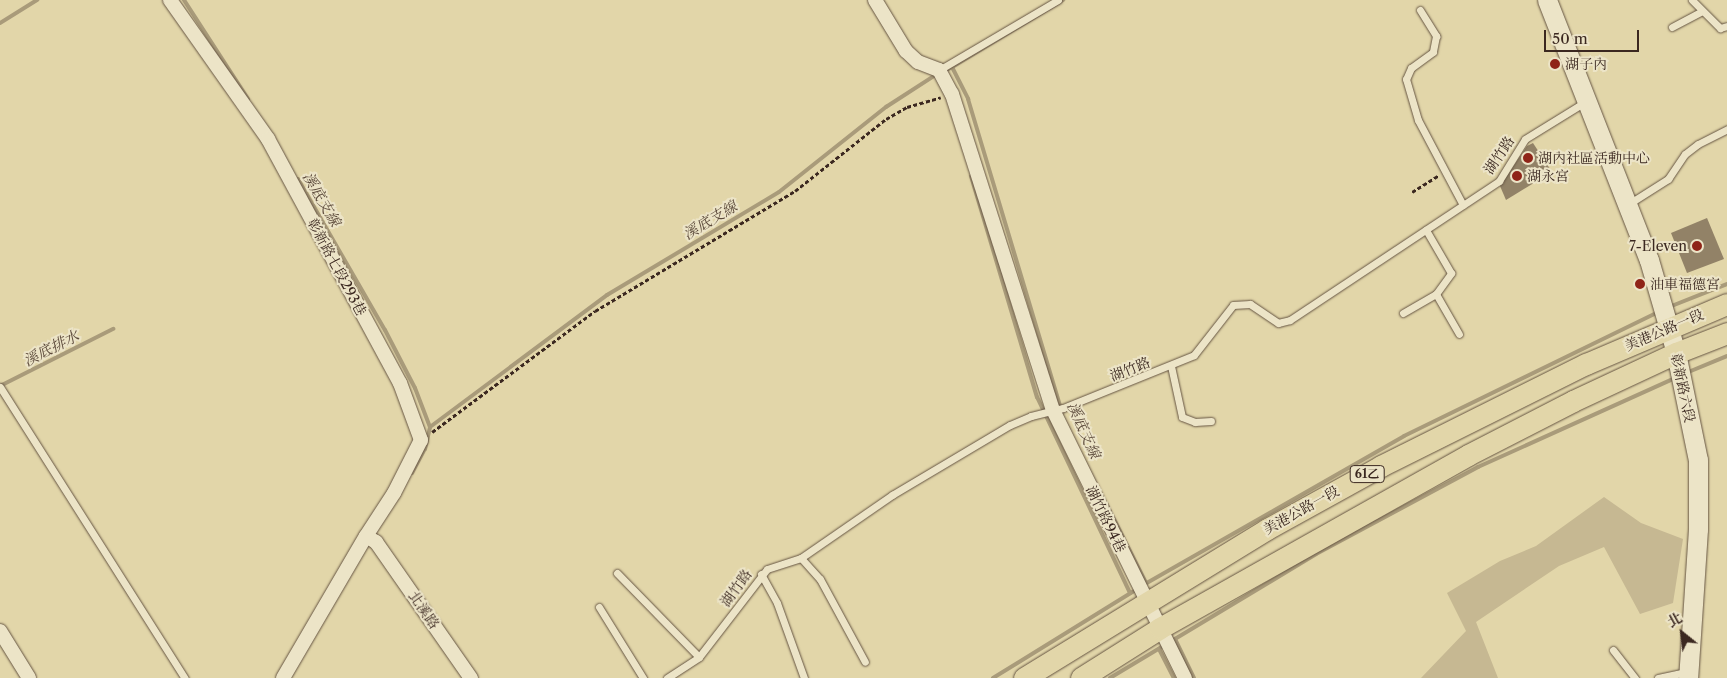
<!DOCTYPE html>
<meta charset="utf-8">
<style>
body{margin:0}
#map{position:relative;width:1727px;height:678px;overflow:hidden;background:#e2d6a9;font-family:"Libre Caslon Text","Noto Serif TC",serif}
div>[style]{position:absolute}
.green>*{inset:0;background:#c6b892}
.stream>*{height:4px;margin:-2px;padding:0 2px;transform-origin:2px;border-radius:2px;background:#a99b7a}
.building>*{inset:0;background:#928267}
.path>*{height:2.5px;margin-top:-1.25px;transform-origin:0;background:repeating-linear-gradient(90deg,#3b2820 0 4px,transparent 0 6.5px)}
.roads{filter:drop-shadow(0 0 1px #655442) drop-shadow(0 0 1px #655442)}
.lane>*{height:7px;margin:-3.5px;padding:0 3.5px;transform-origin:3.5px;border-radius:3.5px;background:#ece4c7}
.street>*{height:14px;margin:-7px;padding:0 7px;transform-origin:7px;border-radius:7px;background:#ece4c7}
.secondary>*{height:19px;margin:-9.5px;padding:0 9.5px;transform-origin:9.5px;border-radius:9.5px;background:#ece4c7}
.primary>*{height:21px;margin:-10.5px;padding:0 10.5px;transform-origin:10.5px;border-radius:10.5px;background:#e2d6a9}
.dots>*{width:14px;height:14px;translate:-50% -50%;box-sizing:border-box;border:2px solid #ece4c7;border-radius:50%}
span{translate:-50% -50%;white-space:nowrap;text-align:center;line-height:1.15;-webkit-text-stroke:4px #ece4c7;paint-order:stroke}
.shield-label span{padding:1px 4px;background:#ece4c7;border:1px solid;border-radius:4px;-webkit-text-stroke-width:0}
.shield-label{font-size:12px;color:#3b2820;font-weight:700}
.poi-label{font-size:14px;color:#3b2820}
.left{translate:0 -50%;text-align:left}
.right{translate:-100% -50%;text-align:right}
.street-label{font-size:14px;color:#3b2820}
.water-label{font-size:15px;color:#5c4a3b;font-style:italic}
.north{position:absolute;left:1657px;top:608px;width:50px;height:50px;-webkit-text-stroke:4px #ece4c7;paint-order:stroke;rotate:331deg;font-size:14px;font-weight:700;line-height:20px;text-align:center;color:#3b2820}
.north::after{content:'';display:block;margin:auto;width:18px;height:22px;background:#3b2820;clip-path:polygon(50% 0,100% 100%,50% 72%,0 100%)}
.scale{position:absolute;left:1544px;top:30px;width:95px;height:22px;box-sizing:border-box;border:2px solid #3b2820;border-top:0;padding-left:6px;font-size:15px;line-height:18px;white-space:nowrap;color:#3b2820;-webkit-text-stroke:4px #ece4c7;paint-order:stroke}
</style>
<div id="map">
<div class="green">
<i style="clip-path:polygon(1604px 497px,1641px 523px,1683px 539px,1673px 603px,1640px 614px,1604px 547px,1559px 566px,1476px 622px,1498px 678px,1421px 678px,1466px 631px,1447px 593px,1500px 561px,1536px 546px)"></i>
</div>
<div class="stream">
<i style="left:184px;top:0;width:118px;rotate:57.1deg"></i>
<i style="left:0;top:23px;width:44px;rotate:-31.9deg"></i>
<i style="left:952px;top:67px;width:130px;rotate:-31.1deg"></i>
<i style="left:944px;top:71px;width:9px;rotate:-27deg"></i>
<i style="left:952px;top:67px;width:36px;rotate:63deg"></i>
<i style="left:968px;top:99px;width:324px;rotate:73.3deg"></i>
<i style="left:971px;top:176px;width:231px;rotate:73.4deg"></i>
<i style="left:1037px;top:397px;width:217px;rotate:64.6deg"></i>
<i style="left:298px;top:179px;width:174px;rotate:60.1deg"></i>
<i style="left:385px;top:330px;width:65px;rotate:62.7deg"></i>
<i style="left:415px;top:388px;width:42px;rotate:69deg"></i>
<i style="left:430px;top:427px;width:221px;rotate:-36.7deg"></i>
<i style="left:607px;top:295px;width:200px;rotate:-30.9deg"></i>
<i style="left:779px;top:192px;width:137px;rotate:-38.5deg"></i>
<i style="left:886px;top:107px;width:61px;rotate:-32.9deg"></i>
<i style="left:1669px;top:307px;width:62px;rotate:-21.6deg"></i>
<i style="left:1686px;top:373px;width:44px;rotate:-22.5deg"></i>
<i style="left:0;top:386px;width:127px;rotate:-26.8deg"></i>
<i style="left:412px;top:473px;width:27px;rotate:-62deg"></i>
<i style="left:425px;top:449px;width:23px;rotate:-77deg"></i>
<i style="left:1106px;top:503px;width:89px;rotate:63.4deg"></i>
<i style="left:1145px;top:584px;width:298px;rotate:-29.7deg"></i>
<i style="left:1404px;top:436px;width:283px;rotate:-26deg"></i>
<i style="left:1175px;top:639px;width:43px;rotate:64deg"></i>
<i style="left:1159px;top:649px;width:33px;rotate:63deg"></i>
<i style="left:993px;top:678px;width:169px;rotate:-31.7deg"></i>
<i style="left:1110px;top:678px;width:240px;rotate:-31deg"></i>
<i style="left:1316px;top:554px;width:184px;rotate:-28.2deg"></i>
<i style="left:1478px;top:467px;width:216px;rotate:-24.3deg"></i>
</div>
<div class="building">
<i style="clip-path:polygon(1533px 143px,1552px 172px,1506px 200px,1500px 186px,1527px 146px)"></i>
<i style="clip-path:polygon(1707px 218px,1724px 259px,1687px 273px,1671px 233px)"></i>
</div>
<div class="path">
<i style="left:1412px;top:192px;width:31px;rotate:-32deg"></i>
<i style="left:432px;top:432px;width:203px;rotate:-36.6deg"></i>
<i style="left:595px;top:311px;width:233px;rotate:-31deg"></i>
<i style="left:795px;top:191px;width:116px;rotate:-38.4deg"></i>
<i style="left:886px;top:119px;width:24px;rotate:-30deg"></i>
<i style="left:907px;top:107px;width:35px;rotate:-16deg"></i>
</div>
<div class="roads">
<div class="lane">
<i style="left:1692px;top:0;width:40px;rotate:45deg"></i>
<i style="left:1720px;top:28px;width:7px;rotate:-16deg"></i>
<i style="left:1420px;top:10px;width:31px;rotate:58deg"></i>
<i style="left:1436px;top:36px;width:16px;rotate:101deg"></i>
<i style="left:1433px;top:52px;width:27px;rotate:144deg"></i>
<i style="left:1411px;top:68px;width:12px;rotate:114deg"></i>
<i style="left:1406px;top:79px;width:43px;rotate:73.7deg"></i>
<i style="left:1418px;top:120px;width:96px;rotate:62.1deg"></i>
<i style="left:1672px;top:27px;width:34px;rotate:-28deg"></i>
<i style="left:939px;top:70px;width:138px;rotate:-30.5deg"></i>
<i style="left:1627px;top:205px;width:49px;rotate:-32.4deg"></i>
<i style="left:1668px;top:179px;width:30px;rotate:-56deg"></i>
<i style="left:1685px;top:154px;width:16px;rotate:-38deg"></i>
<i style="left:1698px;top:144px;width:33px;rotate:-27deg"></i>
<i style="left:1436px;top:294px;width:46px;rotate:60.1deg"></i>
<i style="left:1403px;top:313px;width:38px;rotate:-30deg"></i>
<i style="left:1436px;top:294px;width:26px;rotate:-54deg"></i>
<i style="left:1451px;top:273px;width:50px;rotate:-120.2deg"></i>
<i style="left:1171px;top:366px;width:52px;rotate:77.8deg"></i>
<i style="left:1182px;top:417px;width:14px;rotate:21deg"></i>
<i style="left:1195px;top:422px;width:16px;rotate:-4deg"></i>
<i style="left:0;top:387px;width:345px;rotate:57.6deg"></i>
<i style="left:801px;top:558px;width:28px;rotate:48deg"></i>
<i style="left:820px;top:579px;width:94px;rotate:61.5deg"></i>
<i style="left:617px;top:573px;width:117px;rotate:45.7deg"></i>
<i style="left:761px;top:574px;width:33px;rotate:61deg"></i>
<i style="left:777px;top:603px;width:80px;rotate:70.2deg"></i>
<i style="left:599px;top:607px;width:84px;rotate:58.2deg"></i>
<i style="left:1613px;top:650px;width:36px;rotate:52deg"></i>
<i style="left:667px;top:678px;width:38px;rotate:-33deg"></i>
<i style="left:699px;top:657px;width:111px;rotate:-52.3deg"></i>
<i style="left:767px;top:569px;width:36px;rotate:-18deg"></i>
<i style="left:801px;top:558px;width:111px;rotate:-34.7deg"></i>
<i style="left:892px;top:495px;width:137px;rotate:-30.7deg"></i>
<i style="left:1010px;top:425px;width:23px;rotate:-23deg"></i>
<i style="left:1031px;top:416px;width:33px;rotate:-14deg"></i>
<i style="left:1063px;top:408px;width:141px;rotate:-22deg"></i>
<i style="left:1194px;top:355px;width:63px;rotate:-52deg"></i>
<i style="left:1233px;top:305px;width:17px;rotate:-3deg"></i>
<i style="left:1250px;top:304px;width:34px;rotate:34deg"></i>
<i style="left:1278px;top:323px;width:12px;rotate:-14deg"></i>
<i style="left:1290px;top:320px;width:251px;rotate:-33.6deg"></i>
<i style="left:1499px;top:181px;width:49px;rotate:-58.2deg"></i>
<i style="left:1525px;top:139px;width:70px;rotate:-31.7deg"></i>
<i style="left:1658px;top:678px;width:30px;rotate:-12deg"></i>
</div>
<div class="street">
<i style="left:170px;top:0;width:170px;rotate:54.8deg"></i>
<i style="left:268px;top:139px;width:277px;rotate:61.6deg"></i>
<i style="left:400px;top:383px;width:61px;rotate:69.8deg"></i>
<i style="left:421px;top:440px;width:59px;rotate:117deg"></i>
<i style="left:394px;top:493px;width:51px;rotate:123.1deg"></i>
<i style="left:366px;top:536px;width:12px;rotate:31deg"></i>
<i style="left:376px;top:542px;width:166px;rotate:55.1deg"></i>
<i style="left:875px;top:0;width:60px;rotate:58.7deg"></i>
<i style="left:906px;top:51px;width:16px;rotate:43deg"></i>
<i style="left:918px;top:62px;width:22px;rotate:21deg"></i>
<i style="left:939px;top:70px;width:27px;rotate:62deg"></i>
<i style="left:952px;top:94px;width:332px;rotate:72.3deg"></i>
<i style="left:1053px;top:410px;width:299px;rotate:63.8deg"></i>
<i style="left:0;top:631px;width:55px;rotate:58.3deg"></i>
<i style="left:283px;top:678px;width:164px;rotate:-59.7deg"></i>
</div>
<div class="secondary">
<i style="left:1547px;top:0;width:279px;rotate:68.6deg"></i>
<i style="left:1649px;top:260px;width:97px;rotate:73.8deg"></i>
<i style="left:1676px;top:353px;width:109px;rotate:78.4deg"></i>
<i style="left:1698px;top:460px;width:69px;rotate:90deg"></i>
<i style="left:1698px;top:529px;width:149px;rotate:93.8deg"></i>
</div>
<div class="primary">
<i style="left:1024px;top:678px;width:285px;rotate:-31.5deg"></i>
<i style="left:1267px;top:529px;width:130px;rotate:-28.9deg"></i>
<i style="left:1381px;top:466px;width:229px;rotate:-26.5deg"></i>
<i style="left:1586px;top:364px;width:153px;rotate:-23.1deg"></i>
<i style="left:1081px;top:678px;width:93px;rotate:-32.3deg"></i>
<i style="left:1160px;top:628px;width:353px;rotate:-29.3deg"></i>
<i style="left:1468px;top:455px;width:118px;rotate:-27.2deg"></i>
<i style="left:1573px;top:401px;width:114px;rotate:-25deg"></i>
<i style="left:1676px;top:353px;width:55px;rotate:-21.4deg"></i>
</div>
</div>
<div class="dots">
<i style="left:1555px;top:64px;background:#8f2418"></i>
<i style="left:1528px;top:158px;background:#8f2418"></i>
<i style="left:1517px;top:176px;background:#8f2418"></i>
<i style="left:1697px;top:246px;background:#8f2418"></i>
<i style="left:1640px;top:284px;background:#8f2418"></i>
</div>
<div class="shield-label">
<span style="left:1367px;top:474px">61乙</span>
</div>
<div class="poi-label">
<span class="left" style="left:1565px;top:64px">湖子內</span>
<span class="left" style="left:1538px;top:158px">湖內社區活動中心</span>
<span class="left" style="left:1527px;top:176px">湖永宮</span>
<span class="right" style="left:1687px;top:246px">7-Eleven</span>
<span class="left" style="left:1650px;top:284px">油車福德宮</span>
</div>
<div class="street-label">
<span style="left:1499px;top:155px;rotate:-56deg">湖竹路</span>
<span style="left:337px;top:267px;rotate:62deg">彰新路七段293巷</span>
<span style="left:1664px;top:330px;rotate:-23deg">美港公路一段</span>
<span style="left:1130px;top:369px;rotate:-21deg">湖竹路</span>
<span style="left:1683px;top:388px;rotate:78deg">彰新路六段</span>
<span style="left:1301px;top:510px;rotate:-29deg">美港公路一段</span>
<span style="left:1106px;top:519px;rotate:64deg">湖竹路94巷</span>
<span style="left:736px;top:588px;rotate:-54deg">湖竹路</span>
<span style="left:424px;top:610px;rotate:55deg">北溪路</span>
</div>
<div class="water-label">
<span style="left:322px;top:199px;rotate:60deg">溪底支線</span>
<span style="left:710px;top:220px;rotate:-31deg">溪底支線</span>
<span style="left:51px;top:348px;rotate:-27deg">溪底排水</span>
<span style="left:1084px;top:430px;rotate:66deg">溪底支線</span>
</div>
<div class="north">北</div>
<div class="scale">50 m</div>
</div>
